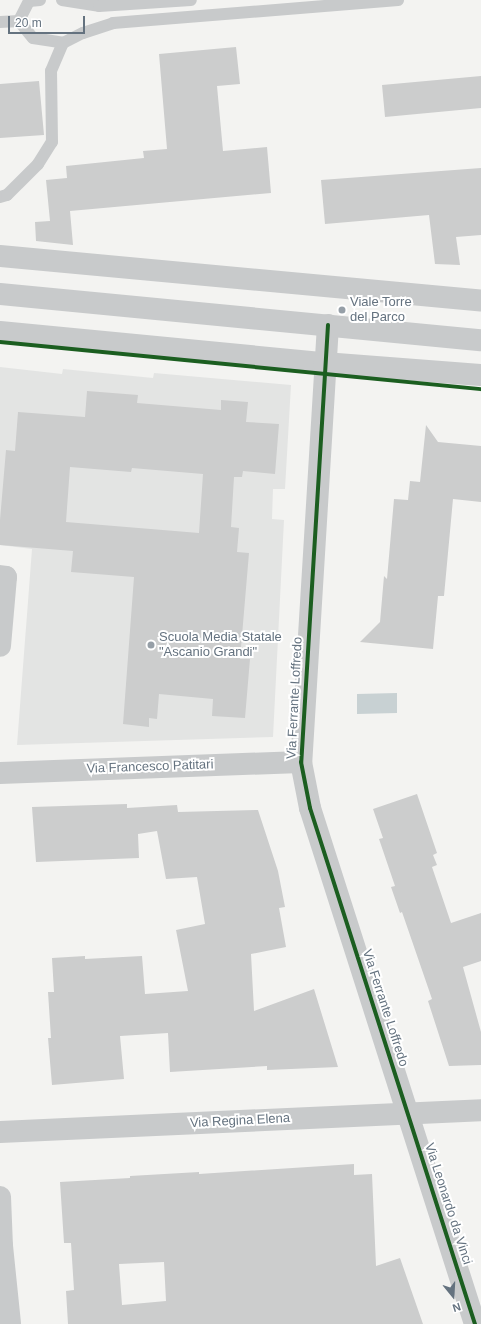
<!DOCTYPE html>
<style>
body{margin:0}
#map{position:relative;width:481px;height:1324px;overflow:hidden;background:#f3f3f1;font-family:Arial,sans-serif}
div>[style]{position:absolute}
.built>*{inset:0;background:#e3e4e3}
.water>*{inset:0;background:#c8d1d3}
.building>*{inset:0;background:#cccdcd}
.service>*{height:12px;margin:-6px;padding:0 6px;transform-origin:6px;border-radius:6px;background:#c8cacb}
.minor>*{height:22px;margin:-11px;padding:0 11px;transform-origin:11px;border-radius:11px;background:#c8cacb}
.tertiary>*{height:22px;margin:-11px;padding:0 11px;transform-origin:11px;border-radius:11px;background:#c8cacb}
.cycleway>*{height:4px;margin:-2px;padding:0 2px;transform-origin:2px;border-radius:2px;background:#1b5e20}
.dots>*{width:11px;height:11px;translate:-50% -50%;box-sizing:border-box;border:2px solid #fff;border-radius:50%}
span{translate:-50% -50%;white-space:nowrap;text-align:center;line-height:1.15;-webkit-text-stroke:4px #fff;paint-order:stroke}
.poi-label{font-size:13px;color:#64727f}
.left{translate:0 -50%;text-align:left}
.street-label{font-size:13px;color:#64727f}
.north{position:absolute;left:433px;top:1276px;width:40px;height:40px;-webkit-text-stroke:3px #fff;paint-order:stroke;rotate:162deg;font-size:11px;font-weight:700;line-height:16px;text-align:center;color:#64727f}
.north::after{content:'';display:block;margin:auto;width:14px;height:18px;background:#64727f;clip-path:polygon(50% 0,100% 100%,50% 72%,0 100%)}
.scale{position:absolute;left:8px;top:16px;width:77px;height:18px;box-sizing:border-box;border:2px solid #64727f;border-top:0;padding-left:5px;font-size:12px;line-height:14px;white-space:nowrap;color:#64727f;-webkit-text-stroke:3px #fff;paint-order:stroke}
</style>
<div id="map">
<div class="built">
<i style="clip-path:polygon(0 367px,62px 374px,63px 369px,153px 378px,154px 373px,291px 385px,285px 489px,273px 489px,272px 519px,284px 520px,273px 737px,17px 745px,32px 549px,0 545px)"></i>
</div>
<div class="water">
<i style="clip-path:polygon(397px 693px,397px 713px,357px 714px,357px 694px)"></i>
</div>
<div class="building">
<i style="clip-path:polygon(236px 47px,240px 84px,217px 86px,223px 151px,267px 147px,271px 193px,70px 211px,73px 245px,36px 241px,35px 222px,50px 221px,46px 180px,67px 178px,66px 166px,144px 158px,143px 151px,167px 149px,159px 54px)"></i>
<i style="clip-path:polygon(481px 76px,481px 108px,385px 117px,382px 85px)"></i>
<i style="clip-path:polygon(39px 81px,44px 135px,0 138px,0 84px)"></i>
<i style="clip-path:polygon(481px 168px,481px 235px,456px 237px,460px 265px,435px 264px,429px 215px,325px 224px,321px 180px)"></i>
<i style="clip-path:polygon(evenodd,87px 391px,138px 395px,137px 403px,221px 410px,221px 400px,248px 402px,246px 422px,279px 424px,275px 474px,243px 471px,242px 477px,234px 477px,231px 527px,239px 528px,237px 552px,249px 553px,240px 659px,250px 659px,245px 718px,212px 716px,213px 699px,159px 694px,157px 719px,149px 718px,149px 727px,123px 724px,134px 577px,71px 572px,73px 551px,0 545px,0 520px,6px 450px,15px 451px,18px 412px,85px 417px,87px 391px,70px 467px,131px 472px,132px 468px,203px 474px,199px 533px,66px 522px,70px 467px)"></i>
<i style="clip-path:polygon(426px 425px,438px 442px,481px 446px,481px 502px,453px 499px,444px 596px,438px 596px,433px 649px,360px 642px,380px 622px,384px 576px,387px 579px,394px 499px,408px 500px,410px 481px,420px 482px)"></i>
<i style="clip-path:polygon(417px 794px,437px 853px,433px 855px,437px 865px,432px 867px,451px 923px,481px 913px,481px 961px,463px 967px,481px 1032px,481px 1065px,449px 1066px,428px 1001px,432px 999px,402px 912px,400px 913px,391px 887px,395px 886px,379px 839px,383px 838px,373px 809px)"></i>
<i style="clip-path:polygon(127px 804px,127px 808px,177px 805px,178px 812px,258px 810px,278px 871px,285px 907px,279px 908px,286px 947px,251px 954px,254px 1011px,314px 989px,338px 1067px,267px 1070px,267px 1066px,170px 1072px,168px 1033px,120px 1036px,124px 1079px,52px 1085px,48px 1038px,51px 1038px,48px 992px,54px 992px,52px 958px,85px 956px,85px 959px,142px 956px,145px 994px,188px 991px,176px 930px,205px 924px,197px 877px,166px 879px,157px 831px,138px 834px,139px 858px,36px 862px,32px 807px)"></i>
<i style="clip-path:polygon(evenodd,354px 1164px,354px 1175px,372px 1174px,376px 1266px,400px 1258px,423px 1324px,68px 1324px,66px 1291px,74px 1290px,71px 1243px,64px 1243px,60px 1182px,130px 1178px,130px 1176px,199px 1172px,199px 1174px,354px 1164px,164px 1262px,166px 1301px,122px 1305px,119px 1264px,164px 1262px)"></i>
</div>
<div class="service">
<i style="left:40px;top:0;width:11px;rotate:175deg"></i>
<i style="left:29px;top:1px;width:22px;rotate:117deg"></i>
<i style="left:19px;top:21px;width:22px;rotate:51deg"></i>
<i style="left:33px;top:38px;width:30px;rotate:9deg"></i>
<i style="left:63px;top:43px;width:22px;rotate:-27deg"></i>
<i style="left:83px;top:33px;width:32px;rotate:-18deg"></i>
<i style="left:113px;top:23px;width:286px;rotate:-4.6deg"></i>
<i style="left:62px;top:0;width:37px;rotate:9deg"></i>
<i style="left:99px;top:6px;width:92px;rotate:-3.7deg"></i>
<i style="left:0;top:22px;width:19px;rotate:-3deg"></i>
<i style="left:0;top:197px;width:7px;rotate:-16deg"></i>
<i style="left:7px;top:195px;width:44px;rotate:-45deg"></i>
<i style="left:38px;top:164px;width:26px;rotate:-58deg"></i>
<i style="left:52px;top:142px;width:71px;rotate:-90.8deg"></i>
<i style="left:51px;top:71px;width:30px;rotate:-67deg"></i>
</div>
<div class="minor">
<i style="left:0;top:256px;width:483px;rotate:5.3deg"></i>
<i style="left:328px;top:325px;width:438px;rotate:93.5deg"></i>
<i style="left:301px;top:762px;width:47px;rotate:78.9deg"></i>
<i style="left:310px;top:808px;width:542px;rotate:72.27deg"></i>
<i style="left:0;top:576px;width:6px;rotate:9deg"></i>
<i style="left:6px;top:577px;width:69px;rotate:95deg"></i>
<i style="left:0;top:773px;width:301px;rotate:-2.1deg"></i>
<i style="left:0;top:1132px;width:482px;rotate:-2.6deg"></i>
<i style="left:0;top:1197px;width:49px;rotate:87.7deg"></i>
<i style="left:2px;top:1246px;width:78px;rotate:84.1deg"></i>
</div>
<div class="tertiary">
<i style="left:0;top:294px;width:483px;rotate:5.5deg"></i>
<i style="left:0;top:332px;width:325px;rotate:5.5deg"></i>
<i style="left:324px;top:363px;width:157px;rotate:4.4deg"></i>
</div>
<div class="cycleway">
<i style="left:328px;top:325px;width:438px;rotate:93.5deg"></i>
<i style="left:301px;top:762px;width:47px;rotate:78.9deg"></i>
<i style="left:310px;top:808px;width:542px;rotate:72.27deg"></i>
<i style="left:0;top:342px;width:483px;rotate:5.6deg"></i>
</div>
<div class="dots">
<i style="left:342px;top:310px;background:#969fa7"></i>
<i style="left:151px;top:645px;background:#969fa7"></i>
</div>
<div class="poi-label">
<span class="left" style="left:350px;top:310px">Viale Torre<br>del Parco</span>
<span class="left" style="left:159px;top:645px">Scuola Media Statale<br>"Ascanio Grandi"</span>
</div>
<div class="street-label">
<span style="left:295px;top:698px;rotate:-87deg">Via Ferrante Loffredo</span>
<span style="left:150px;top:767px;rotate:-2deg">Via Francesco Patitari</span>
<span style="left:385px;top:1008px;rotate:72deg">Via Ferrante Loffredo</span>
<span style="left:240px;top:1121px;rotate:-3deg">Via Regina Elena</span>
<span style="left:448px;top:1204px;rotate:72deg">Via Leonardo da Vinci</span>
</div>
<div class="north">N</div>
<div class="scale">20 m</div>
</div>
